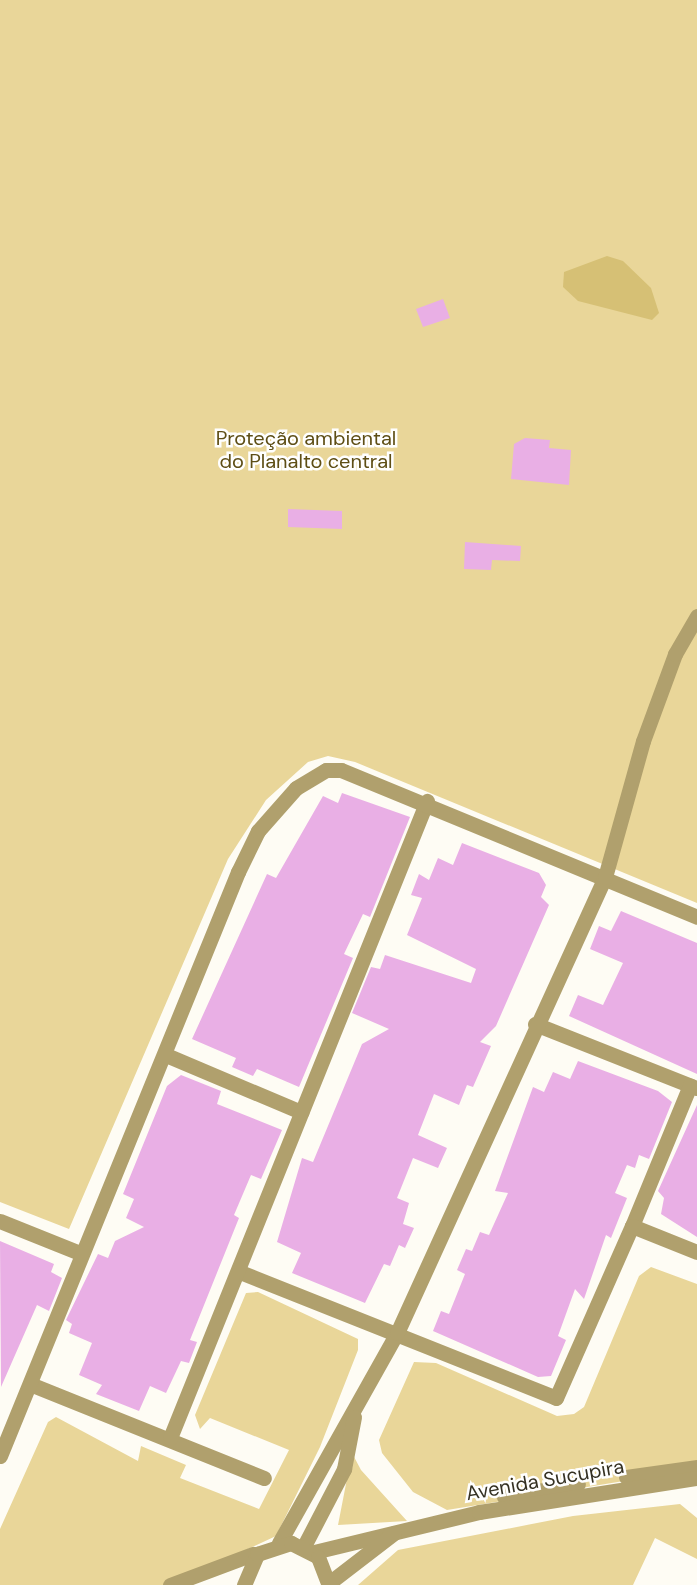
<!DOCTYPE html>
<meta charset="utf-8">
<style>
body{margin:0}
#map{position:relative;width:697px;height:1585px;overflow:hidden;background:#fefcf4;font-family:"DM Sans",sans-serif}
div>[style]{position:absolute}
.green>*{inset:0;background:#e9d699}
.water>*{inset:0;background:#d6c075}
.building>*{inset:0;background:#e9afe5}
.minor>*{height:15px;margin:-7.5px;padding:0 7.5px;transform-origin:7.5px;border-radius:7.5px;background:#b0a06d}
span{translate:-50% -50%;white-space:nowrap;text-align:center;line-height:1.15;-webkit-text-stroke:5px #fff;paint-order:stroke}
.park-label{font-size:20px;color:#5e4e15}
.street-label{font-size:20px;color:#353123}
</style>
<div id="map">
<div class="green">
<i style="clip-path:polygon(0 0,697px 0,697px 903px,355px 762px,328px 756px,308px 762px,266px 800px,228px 859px,69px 1229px,0 1202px)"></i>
<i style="clip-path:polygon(651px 1267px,697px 1284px,697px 1469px,447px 1510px,413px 1492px,382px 1453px,379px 1440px,414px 1362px,436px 1363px,557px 1416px,574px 1414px,584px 1407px,639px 1276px)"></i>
<i style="clip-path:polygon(258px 1292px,358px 1339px,358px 1350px,320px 1447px,276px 1536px,170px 1585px,0 1585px,0 1529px,48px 1422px,56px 1417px,138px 1461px,141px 1446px,186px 1465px,180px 1478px,259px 1509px,289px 1450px,210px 1418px,200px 1429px,195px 1415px,246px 1293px)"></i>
<i style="clip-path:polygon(352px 1453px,361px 1470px,407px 1521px,338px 1525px)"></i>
<i style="clip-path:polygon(680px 1504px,697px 1518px,697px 1559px,655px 1538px,633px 1585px,358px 1585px,398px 1550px,573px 1516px)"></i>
</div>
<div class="water">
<i style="clip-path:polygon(607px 256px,623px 261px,651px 288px,659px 313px,652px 320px,578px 301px,563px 287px,564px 272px)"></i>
</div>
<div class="building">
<i style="clip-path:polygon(443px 299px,450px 318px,423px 327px,416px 309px)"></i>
<i style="clip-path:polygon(525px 438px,550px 440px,549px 448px,571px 450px,569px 485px,511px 479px,514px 444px)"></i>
<i style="clip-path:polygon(288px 509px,342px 511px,342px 529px,288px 527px)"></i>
<i style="clip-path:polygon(465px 542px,521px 546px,520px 561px,492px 560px,491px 570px,464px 569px)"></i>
<i style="clip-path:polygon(342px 793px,410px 817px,370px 917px,363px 914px,344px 954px,353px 958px,299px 1087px,257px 1069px,253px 1076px,232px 1067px,236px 1058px,192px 1039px,267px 874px,276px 878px,323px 796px,338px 803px)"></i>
<i style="clip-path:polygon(462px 843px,539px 873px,546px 885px,541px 897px,549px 905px,496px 1026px,480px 1042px,491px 1046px,473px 1087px,467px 1085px,459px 1105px,434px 1094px,418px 1135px,447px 1148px,438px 1168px,413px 1158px,397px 1198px,409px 1203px,403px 1224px,414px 1228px,405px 1248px,399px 1245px,390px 1266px,384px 1264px,365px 1303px,292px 1273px,301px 1253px,277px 1242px,302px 1158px,313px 1162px,362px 1044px,389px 1029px,352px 1013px,371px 967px,380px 969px,385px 955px,471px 983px,476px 969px,407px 935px,422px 898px,411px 895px,419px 874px,429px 880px,438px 858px,453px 865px)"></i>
<i style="clip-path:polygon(621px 911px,697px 943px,697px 1074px,569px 1016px,578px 995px,603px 1005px,623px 963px,590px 949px,599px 926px,611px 931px)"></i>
<i style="clip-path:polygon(578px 1061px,658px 1091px,672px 1102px,649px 1159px,639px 1155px,635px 1168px,627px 1165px,615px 1193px,627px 1198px,611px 1238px,606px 1235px,584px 1299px,575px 1289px,558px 1336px,566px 1340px,551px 1376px,538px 1377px,433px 1331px,441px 1311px,449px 1314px,465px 1274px,457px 1270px,466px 1249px,472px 1251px,480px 1232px,489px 1235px,508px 1193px,495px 1191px,533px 1087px,544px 1092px,553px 1072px,570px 1079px)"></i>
<i style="clip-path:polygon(181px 1075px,221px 1091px,217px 1104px,282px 1130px,261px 1179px,251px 1175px,234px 1215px,239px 1218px,190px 1340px,197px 1342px,189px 1363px,181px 1361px,166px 1393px,150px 1386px,139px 1411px,96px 1394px,102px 1385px,79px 1375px,92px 1343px,69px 1333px,72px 1324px,66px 1320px,98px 1254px,108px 1258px,115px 1241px,144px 1227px,126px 1218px,134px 1199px,123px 1194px,167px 1086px)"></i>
<i style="clip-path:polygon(697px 1105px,697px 1237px,661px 1214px,664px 1198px,658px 1191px)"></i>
<i style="clip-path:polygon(0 1241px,54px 1264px,51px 1272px,62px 1278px,49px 1311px,37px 1305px,1px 1387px)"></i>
</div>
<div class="minor">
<i style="left:535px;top:1024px;width:174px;rotate:21.6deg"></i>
<i style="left:166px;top:1055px;width:147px;rotate:22.9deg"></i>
<i style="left:0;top:1221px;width:88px;rotate:21.9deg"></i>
<i style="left:632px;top:1226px;width:152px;rotate:-67.6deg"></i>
<i style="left:240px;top:1272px;width:340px;rotate:21.7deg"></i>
<i style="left:556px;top:1398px;width:188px;rotate:-66.2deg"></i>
<i style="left:632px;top:1226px;width:70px;rotate:21.8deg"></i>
<i style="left:30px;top:1384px;width:252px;rotate:21.9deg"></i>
<i style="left:170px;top:1438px;width:687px;rotate:-68.03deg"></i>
<i style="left:0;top:1456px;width:631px;rotate:-67.83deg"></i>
<i style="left:238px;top:872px;width:46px;rotate:-64deg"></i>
<i style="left:258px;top:831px;width:57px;rotate:-48.5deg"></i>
<i style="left:296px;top:788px;width:35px;rotate:-31deg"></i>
<i style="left:326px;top:770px;width:15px"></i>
<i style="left:341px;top:770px;width:385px;rotate:22.4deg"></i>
<i style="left:626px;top:1477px;width:72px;rotate:-8deg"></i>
<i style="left:504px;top:1497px;width:75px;rotate:-10deg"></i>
<i style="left:279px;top:1543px;width:241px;rotate:-60.7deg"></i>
<i style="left:397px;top:1333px;width:501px;rotate:-65.48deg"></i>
<i style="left:605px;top:877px;width:141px;rotate:-74.4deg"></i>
<i style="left:643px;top:741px;width:93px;rotate:-69.8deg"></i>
<i style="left:675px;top:654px;width:44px;rotate:-59.9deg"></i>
<i style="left:304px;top:1546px;width:87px;rotate:-62.5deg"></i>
<i style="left:344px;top:1469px;width:53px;rotate:-79.1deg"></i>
<i style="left:314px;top:1552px;width:170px;rotate:-13.6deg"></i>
<i style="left:479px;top:1512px;width:221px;rotate:-8.9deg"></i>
<i style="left:329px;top:1583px;width:82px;rotate:-37.6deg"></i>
<i style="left:170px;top:1585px;width:89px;rotate:-20.5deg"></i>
<i style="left:244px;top:1585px;width:34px;rotate:-67deg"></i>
<i style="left:257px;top:1554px;width:36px;rotate:-18deg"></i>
<i style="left:291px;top:1543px;width:30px;rotate:27deg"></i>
<i style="left:318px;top:1557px;width:30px;rotate:69deg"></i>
</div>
<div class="park-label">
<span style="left:306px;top:450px">Proteção ambiental<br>do Planalto central</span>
</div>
<div class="street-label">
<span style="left:545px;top:1480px;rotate:-10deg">Avenida Sucupira</span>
</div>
</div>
